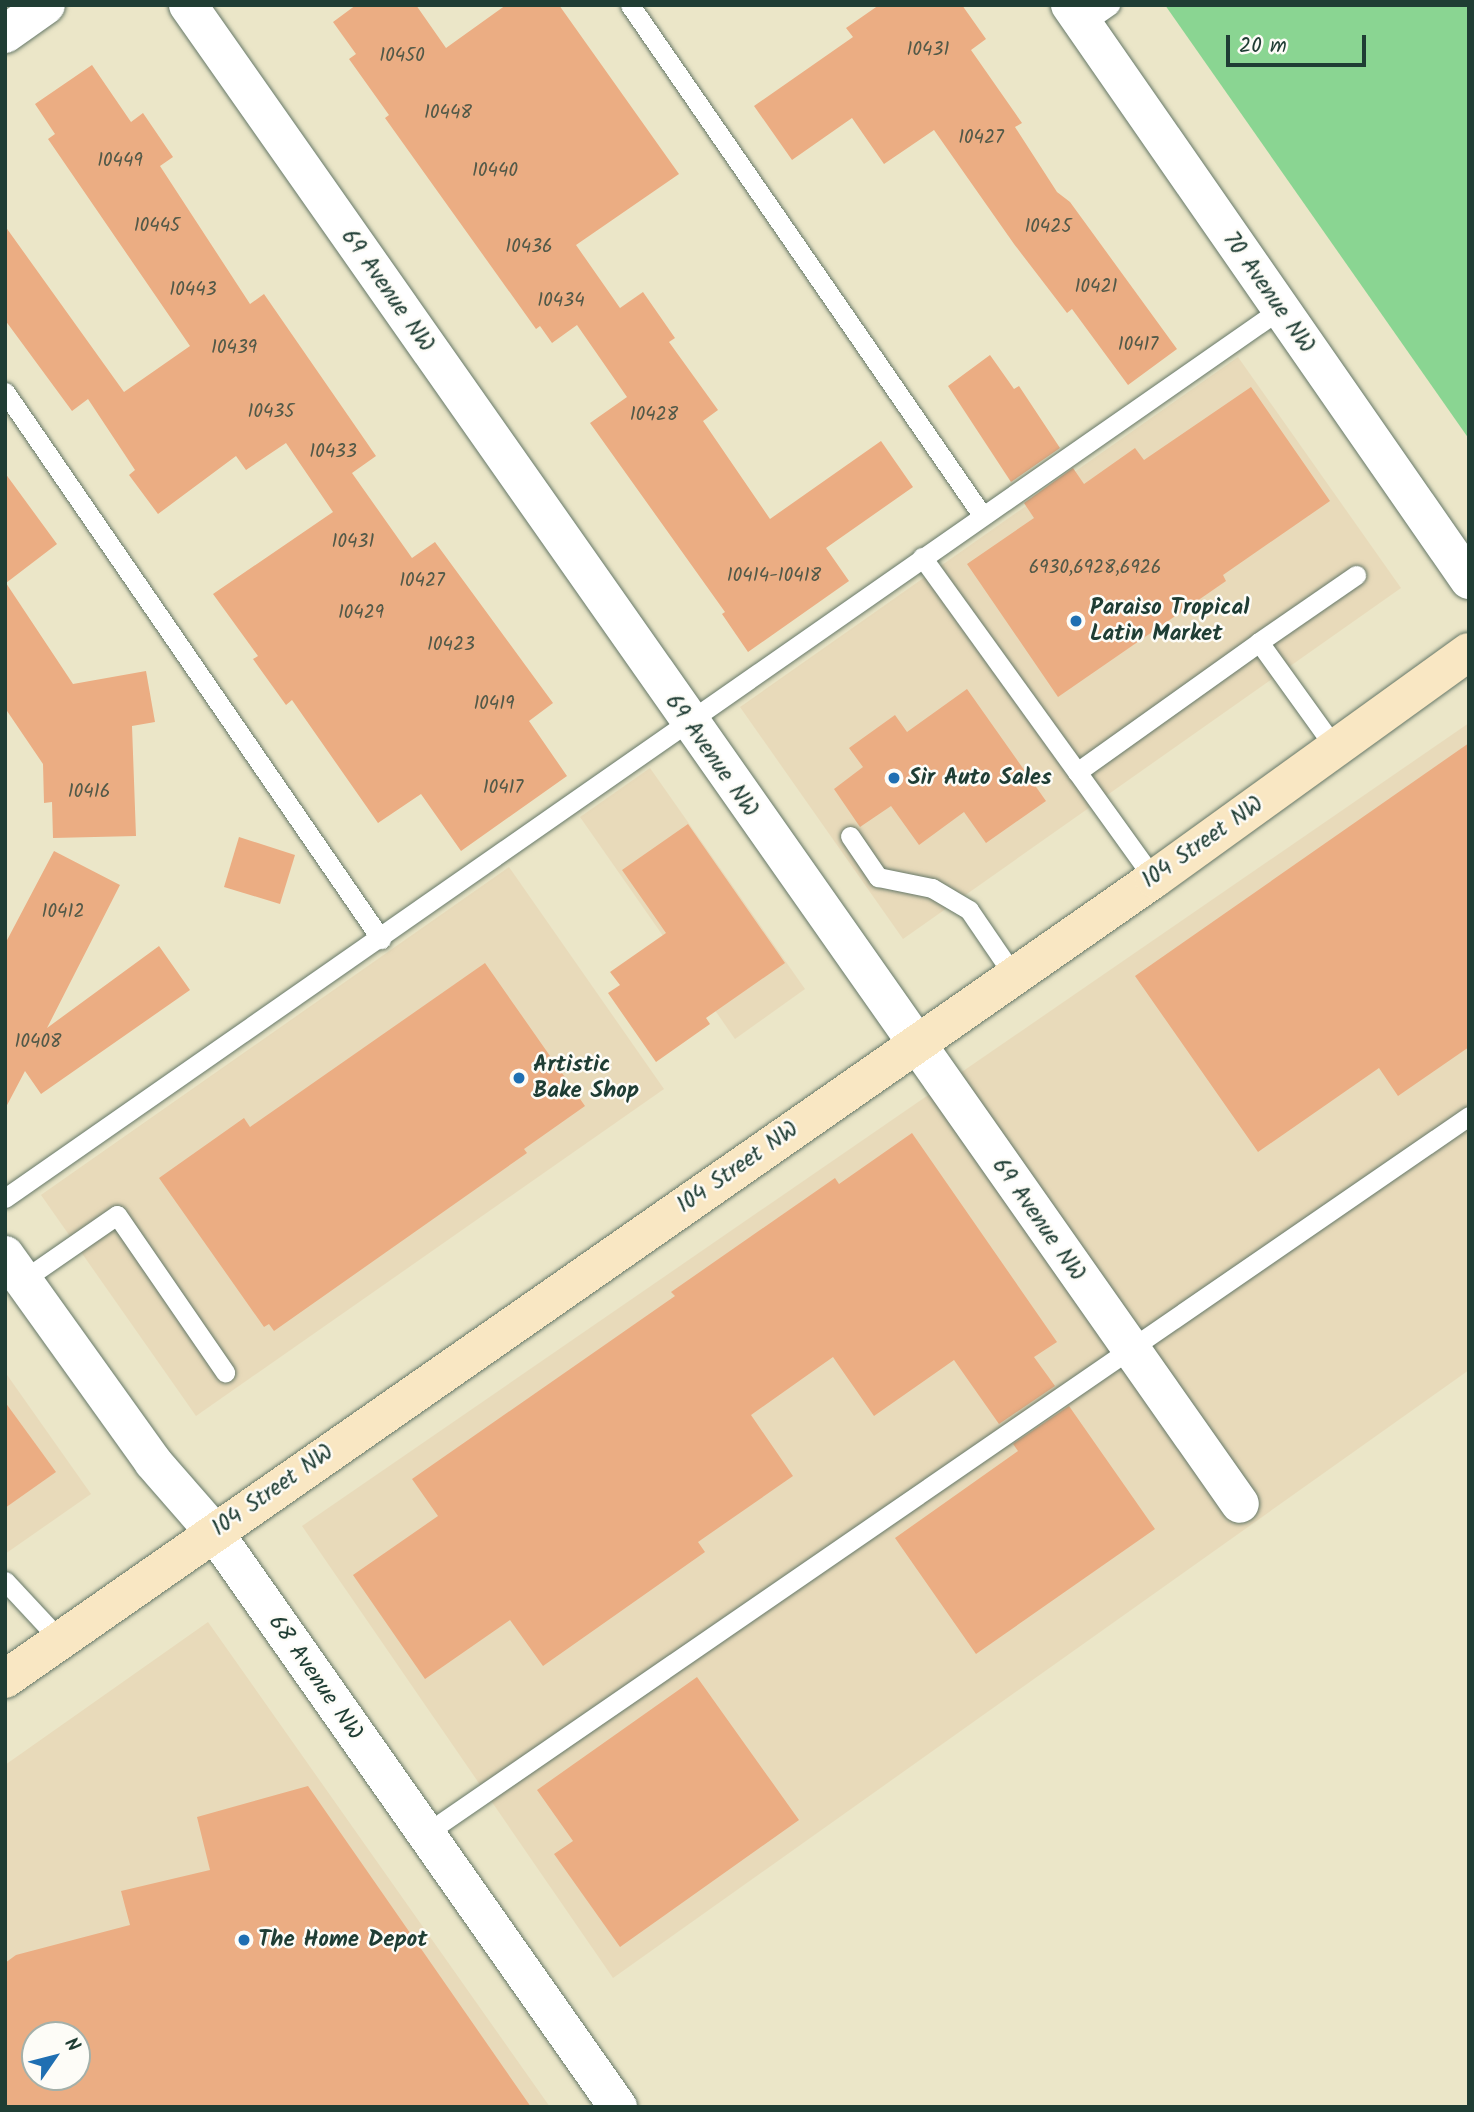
<!DOCTYPE html>
<style>
body{margin:0}
#map{position:relative;width:1474px;height:2112px;overflow:hidden;background:#ebe6c8;font-family:Kalam,sans-serif}
div>[style]{position:absolute}
.built>*{inset:0;background:#e8daba}
.green>*{inset:0;background:#8ad592}
.building>*{inset:0;background:#ebad83}
.roads{filter:drop-shadow(0 0 2px #667868) drop-shadow(0 0 2px #667868)}
.service>*{height:19px;margin:-9.5px;padding:0 9.5px;transform-origin:9.5px;border-radius:9.5px;background:#fff}
.minor>*{height:38px;margin:-19px;padding:0 19px;transform-origin:19px;border-radius:19px;background:#fff}
.secondary>*{height:38px;margin:-19px;padding:0 19px;transform-origin:19px;border-radius:19px;background:#f9e7c3}
.dots>*{width:19px;height:19px;translate:-50% -50%;box-sizing:border-box;border:4px solid #fdfcf7;border-radius:50%}
span{translate:-50% -50%;white-space:nowrap;text-align:center;line-height:1.15;-webkit-text-stroke:5px #fdfcf7;paint-order:stroke}
.number-label{font-size:19px;color:#525948}
.number-label span{-webkit-text-stroke-width:0}
.street-label{font-size:23px;color:#1f3d34}
.poi-label{font-size:23px;color:#1f3d34;font-weight:700}
.left{translate:0 -50%;text-align:left}
.frame{position:absolute;inset:0;border:7px solid #1f3d34;pointer-events:none}
.north{position:absolute;left:21px;top:2021px;width:70px;height:70px;box-sizing:border-box;background:#fdfcf7;border:2px solid #a4b0a9;border-radius:50%;rotate:55deg;font-size:19px;font-weight:700;line-height:28px;text-align:center;color:#1f3d34}
.north::after{content:'';display:block;margin:auto;width:24px;height:32px;background:#1f6fb2;clip-path:polygon(50% 0,100% 100%,50% 72%,0 100%)}
.scale{position:absolute;left:1226px;top:35px;width:140px;height:32px;box-sizing:border-box;border:4px solid #1f3d34;border-top:0;padding-left:9px;font-size:21px;line-height:24px;white-space:nowrap;color:#1f3d34;-webkit-text-stroke:5px #fdfcf7;paint-order:stroke}
</style>
<div id="map">
<div class="built">
<i style="clip-path:polygon(1238px 357px,1401px 588px,903px 939px,740px 707px)"></i>
<i style="clip-path:polygon(1469px 723px,1469px 1370px,613px 1978px,302px 1526px)"></i>
<i style="clip-path:polygon(650px 768px,805px 989px,735px 1039px,580px 817px)"></i>
<i style="clip-path:polygon(509px 867px,664px 1089px,196px 1416px,41px 1195px)"></i>
<i style="clip-path:polygon(5px 1372px,91px 1494px,5px 1554px)"></i>
<i style="clip-path:polygon(evenodd,208px 1622px,550px 2107px,5px 2107px,5px 1765px,208px 1622px,35px 2035px,77px 2035px,77px 2077px,35px 2077px,35px 2035px)"></i>
</div>
<div class="green">
<i style="clip-path:polygon(1165px 5px,1469px 5px,1469px 439px)"></i>
</div>
<div class="building">
<i style="clip-path:polygon(356px 5px,416px 5px,446px 48px,506px 5px,559px 5px,679px 174px,576px 245px,620px 308px,643px 292px,675px 338px,669px 342px,718px 410px,703px 421px,770px 519px,881px 441px,913px 487px,826px 548px,849px 581px,748px 652px,722px 614px,725px 612px,590px 423px,627px 397px,577px 325px,552px 343px,540px 326px,536px 329px,385px 118px,389px 115px,349px 59px,356px 54px,333px 22px)"></i>
<i style="clip-path:polygon(879px 5px,962px 5px,986px 39px,971px 50px,1022px 123px,1015px 127px,1057px 192px,1070px 202px,1177px 349px,1128px 385px,1072px 309px,1067px 313px,1014px 244px,934px 130px,884px 164px,852px 118px,792px 160px,754px 106px,853px 37px,846px 28px)"></i>
<i style="clip-path:polygon(92px 65px,131px 122px,143px 113px,173px 157px,160px 166px,250px 304px,264px 294px,376px 456px,352px 473px,412px 558px,435px 542px,553px 703px,529px 721px,567px 776px,461px 851px,421px 794px,378px 823px,292px 700px,286px 705px,253px 659px,258px 656px,213px 594px,333px 512px,286px 443px,246px 470px,236px 456px,158px 514px,129px 475px,135px 470px,88px 399px,72px 411px,5px 320px,5px 226px,124px 392px,190px 346px,48px 139px,55px 134px,35px 104px)"></i>
<i style="clip-path:polygon(990px 355px,1014px 389px,1019px 386px,1060px 448px,1011px 482px,948px 386px)"></i>
<i style="clip-path:polygon(1251px 387px,1330px 501px,1223px 575px,1226px 581px,1058px 697px,967px 564px,1034px 518px,1024px 503px,1073px 468px,1084px 484px,1135px 448px,1144px 460px)"></i>
<i style="clip-path:polygon(5px 473px,57px 544px,6px 583px,73px 684px,146px 671px,155px 722px,132px 726px,136px 836px,53px 838px,52px 802px,44px 803px,43px 764px,5px 708px)"></i>
<i style="clip-path:polygon(967px 689px,1046px 801px,986px 843px,964px 812px,919px 845px,891px 806px,860px 827px,834px 789px,863px 767px,849px 748px,895px 715px,907px 732px)"></i>
<i style="clip-path:polygon(1469px 743px,1469px 1047px,1398px 1096px,1379px 1068px,1258px 1152px,1135px 976px)"></i>
<i style="clip-path:polygon(688px 824px,785px 963px,706px 1018px,710px 1024px,656px 1062px,608px 993px,620px 985px,610px 972px,666px 933px,622px 870px)"></i>
<i style="clip-path:polygon(239px 837px,295px 855px,280px 904px,224px 887px)"></i>
<i style="clip-path:polygon(54px 851px,120px 885px,47px 1028px,159px 946px,190px 990px,41px 1094px,25px 1071px,5px 1109px,5px 944px)"></i>
<i style="clip-path:polygon(485px 963px,585px 1106px,524px 1149px,527px 1153px,274px 1331px,269px 1324px,264px 1327px,159px 1178px,244px 1118px,250px 1127px)"></i>
<i style="clip-path:polygon(912px 1133px,1057px 1342px,1034px 1357px,1055px 1386px,999px 1424px,954px 1360px,874px 1416px,833px 1357px,751px 1415px,793px 1476px,698px 1542px,705px 1552px,543px 1666px,510px 1620px,425px 1679px,353px 1575px,438px 1516px,412px 1479px,675px 1296px,671px 1292px,835px 1178px,839px 1184px)"></i>
<i style="clip-path:polygon(5px 1402px,56px 1472px,5px 1508px)"></i>
<i style="clip-path:polygon(1069px 1406px,1155px 1529px,976px 1654px,895px 1538px,1018px 1451px,1013px 1444px)"></i>
<i style="clip-path:polygon(697px 1677px,799px 1820px,620px 1947px,554px 1854px,573px 1841px,537px 1790px)"></i>
<i style="clip-path:polygon(evenodd,308px 1786px,531px 2107px,5px 2107px,5px 1963px,16px 1955px,130px 1925px,121px 1891px,210px 1870px,197px 1817px,308px 1786px,35px 2035px,77px 2035px,77px 2077px,35px 2077px,35px 2035px)"></i>
</div>
<div class="roads">
<div class="service">
<i style="left:630px;top:5px;width:620px;rotate:55.39deg"></i>
<i style="left:1083px;top:24px;width:33px;rotate:-35deg"></i>
<i style="left:5px;top:392px;width:664px;rotate:55.5deg"></i>
<i style="left:922px;top:557px;width:265px;rotate:54.2deg"></i>
<i style="left:1259px;top:642px;width:118px;rotate:-34.6deg"></i>
<i style="left:850px;top:836px;width:50px;rotate:55.7deg"></i>
<i style="left:878px;top:877px;width:55px;rotate:11.5deg"></i>
<i style="left:932px;top:888px;width:43px;rotate:30.7deg"></i>
<i style="left:969px;top:910px;width:80px;rotate:55.7deg"></i>
<i style="left:1154px;top:879px;width:132px;rotate:-125.7deg"></i>
<i style="left:1077px;top:772px;width:224px;rotate:-35.5deg"></i>
<i style="left:1259px;top:642px;width:132px;rotate:54.3deg"></i>
<i style="left:5px;top:1198px;width:1553px;rotate:-34.88deg"></i>
<i style="left:23px;top:1280px;width:114px;rotate:-34.7deg"></i>
<i style="left:117px;top:1215px;width:191px;rotate:55.5deg"></i>
<i style="left:5px;top:1581px;width:81px;rotate:47deg"></i>
<i style="left:425px;top:1834px;width:1267px;rotate:-34.52deg"></i>
</div>
<div class="minor">
<i style="left:188px;top:5px;width:1831px;rotate:54.94deg"></i>
<i style="left:1070px;top:5px;width:700px;rotate:55.24deg"></i>
<i style="left:5px;top:34px;width:50px;rotate:-35.3deg"></i>
<i style="left:5px;top:1255px;width:254px;rotate:54.4deg"></i>
<i style="left:153px;top:1462px;width:93px;rotate:48.9deg"></i>
<i style="left:214px;top:1532px;width:703px;rotate:54.91deg"></i>
</div>
<div class="secondary">
<i style="left:5px;top:1679px;width:1400px;rotate:-34.85deg"></i>
<i style="left:1154px;top:879px;width:388px;rotate:-35.8deg"></i>
</div>
</div>
<div class="dots">
<i style="left:1076px;top:621px;background:#1f6fb2"></i>
<i style="left:894px;top:778px;background:#1f6fb2"></i>
<i style="left:519px;top:1078px;background:#1f6fb2"></i>
<i style="left:244px;top:1940px;background:#1f6fb2"></i>
</div>
<div class="number-label">
<span style="left:928px;top:51px">10431</span>
<span style="left:402px;top:57px">10450</span>
<span style="left:448px;top:114px">10448</span>
<span style="left:981px;top:139px">10427</span>
<span style="left:120px;top:162px">10449</span>
<span style="left:495px;top:172px">10440</span>
<span style="left:157px;top:227px">10445</span>
<span style="left:1048px;top:228px">10425</span>
<span style="left:529px;top:248px">10436</span>
<span style="left:1096px;top:288px">10421</span>
<span style="left:193px;top:291px">10443</span>
<span style="left:561px;top:302px">10434</span>
<span style="left:1138px;top:346px">10417</span>
<span style="left:234px;top:349px">10439</span>
<span style="left:271px;top:413px">10435</span>
<span style="left:654px;top:416px">10428</span>
<span style="left:333px;top:453px">10433</span>
<span style="left:353px;top:543px">10431</span>
<span style="left:1095px;top:569px">6930,6928,6926</span>
<span style="left:774px;top:577px">10414-10418</span>
<span style="left:422px;top:582px">10427</span>
<span style="left:361px;top:614px">10429</span>
<span style="left:451px;top:646px">10423</span>
<span style="left:494px;top:705px">10419</span>
<span style="left:503px;top:789px">10417</span>
<span style="left:89px;top:793px">10416</span>
<span style="left:63px;top:913px">10412</span>
<span style="left:38px;top:1043px">10408</span>
</div>
<div class="street-label">
<span style="left:387px;top:291px;rotate:55deg">69 Avenue NW</span>
<span style="left:1268px;top:293px;rotate:55deg">70 Avenue NW</span>
<span style="left:711px;top:756px;rotate:55deg">69 Avenue NW</span>
<span style="left:1203px;top:843px;rotate:-35deg">104 Street NW</span>
<span style="left:738px;top:1168px;rotate:-35deg">104 Street NW</span>
<span style="left:1038px;top:1220px;rotate:55deg">69 Avenue NW</span>
<span style="left:273px;top:1491px;rotate:-35deg">104 Street NW</span>
<span style="left:315px;top:1678px;rotate:55deg">68 Avenue NW</span>
</div>
<div class="poi-label">
<span class="left" style="left:1090px;top:621px">Paraiso Tropical<br>Latin Market</span>
<span class="left" style="left:908px;top:778px">Sir Auto Sales</span>
<span class="left" style="left:533px;top:1078px">Artistic<br>Bake Shop</span>
<span class="left" style="left:258px;top:1940px">The Home Depot</span>
</div>
<div class="frame"></div>
<div class="north">N</div>
<div class="scale">20 m</div>
</div>
